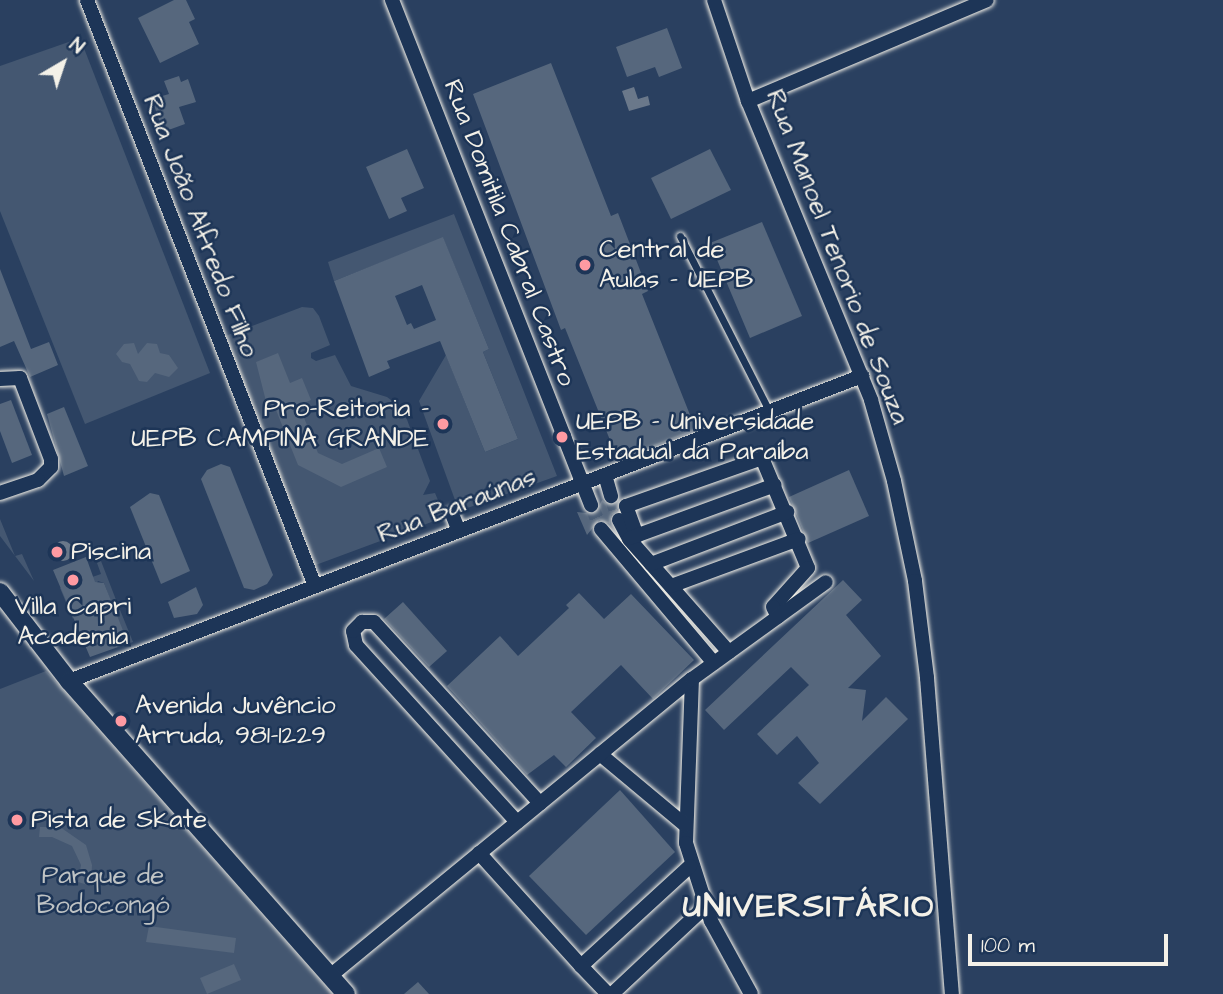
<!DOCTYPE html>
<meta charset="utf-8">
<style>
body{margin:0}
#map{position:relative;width:1223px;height:994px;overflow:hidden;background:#2a4060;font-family:"Architects Daughter",sans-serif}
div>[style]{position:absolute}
.green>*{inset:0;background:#445771}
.water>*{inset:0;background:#6a788a}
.round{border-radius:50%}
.building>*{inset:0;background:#56677d}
.minor-tunnel>*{height:14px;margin-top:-7px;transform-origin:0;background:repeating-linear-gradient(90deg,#485b74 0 14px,transparent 0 21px)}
.roads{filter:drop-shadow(0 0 2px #f4f1e8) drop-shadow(0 0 2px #f4f1e8)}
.service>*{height:7px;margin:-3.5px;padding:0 3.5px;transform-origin:3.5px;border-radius:3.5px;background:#1d3557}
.minor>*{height:14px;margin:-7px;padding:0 7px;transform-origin:7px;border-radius:7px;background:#1d3557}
.tertiary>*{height:18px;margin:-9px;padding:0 9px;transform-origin:9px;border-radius:9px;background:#1d3557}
.dots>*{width:19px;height:19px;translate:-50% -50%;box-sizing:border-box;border:4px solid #1d3557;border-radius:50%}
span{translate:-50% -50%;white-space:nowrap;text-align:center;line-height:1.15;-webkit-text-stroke:5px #1d3557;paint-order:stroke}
.street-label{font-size:26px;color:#f4f1e8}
.poi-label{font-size:26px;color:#f4f1e8}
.left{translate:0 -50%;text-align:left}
.right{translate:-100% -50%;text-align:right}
.park-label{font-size:26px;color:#bfc3c4}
.district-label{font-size:33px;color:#f4f1e8;font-weight:700;letter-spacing:2px}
.north{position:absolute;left:28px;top:28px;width:70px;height:70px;-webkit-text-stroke:5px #1d3557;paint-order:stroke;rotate:39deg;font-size:19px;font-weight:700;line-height:28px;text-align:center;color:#f4f1e8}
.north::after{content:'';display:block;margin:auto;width:24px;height:32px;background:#f4f1e8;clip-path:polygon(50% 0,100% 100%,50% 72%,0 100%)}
.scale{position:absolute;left:968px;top:934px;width:200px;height:32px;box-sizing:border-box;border:4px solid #f4f1e8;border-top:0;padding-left:9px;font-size:21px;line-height:24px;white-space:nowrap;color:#f4f1e8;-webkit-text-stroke:5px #1d3557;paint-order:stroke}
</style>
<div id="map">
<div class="green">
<i style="clip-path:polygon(80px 38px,210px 373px,85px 424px,0 211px,0 66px)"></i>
<i style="clip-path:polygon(454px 214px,557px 476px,459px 511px,419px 401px,446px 355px,485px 452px,518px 439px,483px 352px,489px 349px,443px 238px,334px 281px,328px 262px)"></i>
<i style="clip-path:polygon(302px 307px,313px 308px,319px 316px,330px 345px,311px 353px,311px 358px,316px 361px,335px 355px,351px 386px,387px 397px,403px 409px,430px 481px,423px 495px,435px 493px,445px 517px,313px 566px,220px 338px)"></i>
<i style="clip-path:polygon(0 519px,15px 556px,22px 554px,34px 581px,0 536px)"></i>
<i style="clip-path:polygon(101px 561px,118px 605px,113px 607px,104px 583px,98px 581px,73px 619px,60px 588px,101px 574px,97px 563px)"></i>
<i style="clip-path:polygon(120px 610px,133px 642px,121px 646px,115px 612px)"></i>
<i style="clip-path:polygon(46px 671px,332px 994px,0 994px,0 689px)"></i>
</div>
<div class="water">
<i style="clip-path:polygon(634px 87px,638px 99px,648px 96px,650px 105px,629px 111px,622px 91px)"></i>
<i class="round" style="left:53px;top:541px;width:20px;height:20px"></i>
</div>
<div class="building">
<i style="clip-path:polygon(174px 0,186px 0,195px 19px,189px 22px,199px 44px,160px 63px,138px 18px)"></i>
<i style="clip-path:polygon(667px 28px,682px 68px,659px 77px,655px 67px,627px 77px,616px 47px)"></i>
<i style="clip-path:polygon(551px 63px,611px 216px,618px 213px,648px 291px,642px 294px,696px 430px,618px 460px,565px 328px,561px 330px,473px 94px)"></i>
<i style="clip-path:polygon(179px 76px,181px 82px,188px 79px,196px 102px,179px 107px,185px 124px,163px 132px,152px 99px,169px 94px,164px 81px)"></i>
<i style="clip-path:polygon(407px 149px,424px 188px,401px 198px,407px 211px,389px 219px,366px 167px)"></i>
<i style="clip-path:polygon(710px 149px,731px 190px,671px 219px,651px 178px)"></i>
<i style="clip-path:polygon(762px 222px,802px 316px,750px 338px,710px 243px)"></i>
<i style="clip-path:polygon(evenodd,443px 237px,489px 349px,483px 352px,518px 439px,485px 452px,440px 341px,387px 361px,390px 368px,369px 377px,334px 281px,443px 237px,422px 285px,436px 320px,414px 329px,411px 323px,407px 325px,395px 296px,422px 285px)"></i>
<i style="clip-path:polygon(0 269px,31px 349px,49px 342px,58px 365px,30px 377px,14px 341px,0 347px)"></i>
<i style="clip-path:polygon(134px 343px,138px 354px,147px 343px,157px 344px,160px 353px,169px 355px,178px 368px,169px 377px,155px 373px,147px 382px,139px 381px,130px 364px,122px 362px,116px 354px,124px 344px)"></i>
<i style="clip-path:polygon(278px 353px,290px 383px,302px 378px,311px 400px,299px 405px,318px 453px,342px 464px,379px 448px,387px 467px,341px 487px,298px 465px,276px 410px,269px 413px,256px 362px)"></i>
<i style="clip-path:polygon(11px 400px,32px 455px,12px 463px,0 431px,0 404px)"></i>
<i style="clip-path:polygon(64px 407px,88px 466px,64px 476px,47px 414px)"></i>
<i style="clip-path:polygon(221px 464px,230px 467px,273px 575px,267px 584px,254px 590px,244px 588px,201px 479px,207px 470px)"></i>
<i style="clip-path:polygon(849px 470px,869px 516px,808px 543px,789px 497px)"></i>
<i style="clip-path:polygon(150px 493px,159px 495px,190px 571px,161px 584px,130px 507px)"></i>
<i style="clip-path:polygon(602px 500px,608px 505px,617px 503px,617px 511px,611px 515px,610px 524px,599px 520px,587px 535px,577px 512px,595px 514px)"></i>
<i style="clip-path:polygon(86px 557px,95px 582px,104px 583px,126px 638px,121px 646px,90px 657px,53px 570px)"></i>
<i style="clip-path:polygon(843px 580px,862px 600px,846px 615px,881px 656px,848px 688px,866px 690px,862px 721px,886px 697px,908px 719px,820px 804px,798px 783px,819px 763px,797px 736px,777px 755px,757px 734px,809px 685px,791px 667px,724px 730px,705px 710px)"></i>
<i style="clip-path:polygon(196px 587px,203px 605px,197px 614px,174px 618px,168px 602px)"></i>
<i style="clip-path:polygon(579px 593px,604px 619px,631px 594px,694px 660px,653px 699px,621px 665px,571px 712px,596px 738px,566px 767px,554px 755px,527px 775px,447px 686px,500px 636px,518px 656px,569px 608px,566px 605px)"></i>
<i style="clip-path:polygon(403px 602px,447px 651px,429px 667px,384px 619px)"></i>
<i style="clip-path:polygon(620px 790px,675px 852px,586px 935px,529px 876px)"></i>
<i style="clip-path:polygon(40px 827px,60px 827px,86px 845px,92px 865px,91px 886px,78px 882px,81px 865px,72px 846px,52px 837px,39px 837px)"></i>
<i style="clip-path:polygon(149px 926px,236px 938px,234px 953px,146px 942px)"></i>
<i style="clip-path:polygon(234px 964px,241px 980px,207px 994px,200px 978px)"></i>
<i style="clip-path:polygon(418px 982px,429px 994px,404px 994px)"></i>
</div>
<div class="minor-tunnel">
<i style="left:611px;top:496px;width:25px;rotate:72deg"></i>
<i style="left:591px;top:505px;width:26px;rotate:67deg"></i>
</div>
<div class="roads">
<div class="service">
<i style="left:680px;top:236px;width:196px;rotate:63deg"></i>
</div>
<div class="minor">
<i style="left:87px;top:0;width:629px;rotate:68.74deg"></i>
<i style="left:392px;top:0;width:543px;rotate:68.49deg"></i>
<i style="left:714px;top:0;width:107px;rotate:71.4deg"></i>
<i style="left:748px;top:101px;width:323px;rotate:67.6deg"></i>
<i style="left:871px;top:400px;width:84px;rotate:74.1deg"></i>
<i style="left:894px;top:481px;width:102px;rotate:78.1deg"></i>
<i style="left:915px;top:581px;width:98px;rotate:82.9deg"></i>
<i style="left:927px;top:678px;width:317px;rotate:85.5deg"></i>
<i style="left:748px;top:101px;width:259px;rotate:-22.9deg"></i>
<i style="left:0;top:379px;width:20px;rotate:-3deg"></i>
<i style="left:20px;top:378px;width:87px;rotate:69.1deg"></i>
<i style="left:51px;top:459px;width:8px;rotate:90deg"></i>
<i style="left:51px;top:467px;width:18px;rotate:135deg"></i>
<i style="left:38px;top:480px;width:40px;rotate:161.1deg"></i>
<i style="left:605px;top:475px;width:22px;rotate:74deg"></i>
<i style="left:452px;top:514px;width:18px;rotate:68deg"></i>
<i style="left:619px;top:520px;width:21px;rotate:62deg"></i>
<i style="left:629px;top:539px;width:151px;rotate:48.5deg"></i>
<i style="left:601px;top:529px;width:175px;rotate:49.9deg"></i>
<i style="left:637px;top:536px;width:32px;rotate:-110deg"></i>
<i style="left:626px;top:506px;width:144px;rotate:-19.4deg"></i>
<i style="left:762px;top:458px;width:119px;rotate:67.3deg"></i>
<i style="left:808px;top:568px;width:52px;rotate:131.9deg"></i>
<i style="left:773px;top:607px;width:11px;rotate:63deg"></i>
<i style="left:630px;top:538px;width:154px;rotate:-20.1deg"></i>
<i style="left:651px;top:564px;width:146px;rotate:-20.9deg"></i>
<i style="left:671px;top:586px;width:136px;rotate:-20.2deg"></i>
<i style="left:692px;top:679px;width:164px;rotate:92.1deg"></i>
<i style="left:686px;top:843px;width:82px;rotate:72.2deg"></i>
<i style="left:711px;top:921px;width:83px;rotate:61.3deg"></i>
<i style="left:69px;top:681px;width:850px;rotate:-21.04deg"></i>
<i style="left:600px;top:754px;width:111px;rotate:39.9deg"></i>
<i style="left:517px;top:822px;width:239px;rotate:-132.3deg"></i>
<i style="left:356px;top:645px;width:14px;rotate:-102deg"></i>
<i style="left:353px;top:631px;width:13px;rotate:-45deg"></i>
<i style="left:362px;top:622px;width:12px"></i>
<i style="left:374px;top:622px;width:246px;rotate:47.5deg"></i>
<i style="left:479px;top:853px;width:152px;rotate:47.9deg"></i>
<i style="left:581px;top:966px;width:148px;rotate:-42.5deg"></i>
<i style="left:581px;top:966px;width:39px;rotate:46deg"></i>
<i style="left:330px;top:976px;width:468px;rotate:-39.4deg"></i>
<i style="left:692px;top:679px;width:165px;rotate:-35.9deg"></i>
<i style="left:612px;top:994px;width:127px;rotate:-43.1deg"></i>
</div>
<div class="tertiary">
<i style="left:0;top:592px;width:113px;rotate:52.2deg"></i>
<i style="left:69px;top:681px;width:418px;rotate:48.5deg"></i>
</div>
</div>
<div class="dots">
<i style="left:585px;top:265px;background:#ff9aa2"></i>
<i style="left:443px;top:424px;background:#ff9aa2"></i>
<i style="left:562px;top:437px;background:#ff9aa2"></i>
<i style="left:57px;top:552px;background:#ff9aa2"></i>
<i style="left:73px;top:580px;background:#ff9aa2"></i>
<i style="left:121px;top:721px;background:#ff9aa2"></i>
<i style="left:17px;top:820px;background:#ff9aa2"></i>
</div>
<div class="street-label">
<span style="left:200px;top:226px;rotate:69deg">Rua João Alfredo Filho</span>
<span style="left:509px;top:233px;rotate:69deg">Rua Domitila Cabral Castro</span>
<span style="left:837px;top:257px;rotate:69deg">Rua Manoel Tenorio de Souza</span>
<span style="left:457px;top:506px;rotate:-21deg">Rua Baraúnas</span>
</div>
<div class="poi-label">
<span class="left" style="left:599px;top:265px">Central de<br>Aulas - UEPB</span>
<span class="right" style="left:429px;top:424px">Pro-Reitoria -<br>UEPB CAMPINA GRANDE</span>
<span class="left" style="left:576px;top:437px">UEPB - Universidade<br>Estadual da Paraíba</span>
<span class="left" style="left:71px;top:552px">Piscina</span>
<span style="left:73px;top:622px">Villa Capri<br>Academia</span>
<span class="left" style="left:135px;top:721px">Avenida Juvêncio<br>Arruda, 981-1229</span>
<span class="left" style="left:31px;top:820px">Pista de Skate</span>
</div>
<div class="park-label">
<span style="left:103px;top:891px">Parque de<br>Bodocongó</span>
</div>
<div class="district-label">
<span style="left:809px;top:907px">UNIVERSITÁRIO</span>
</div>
<div class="north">N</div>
<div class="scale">100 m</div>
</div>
